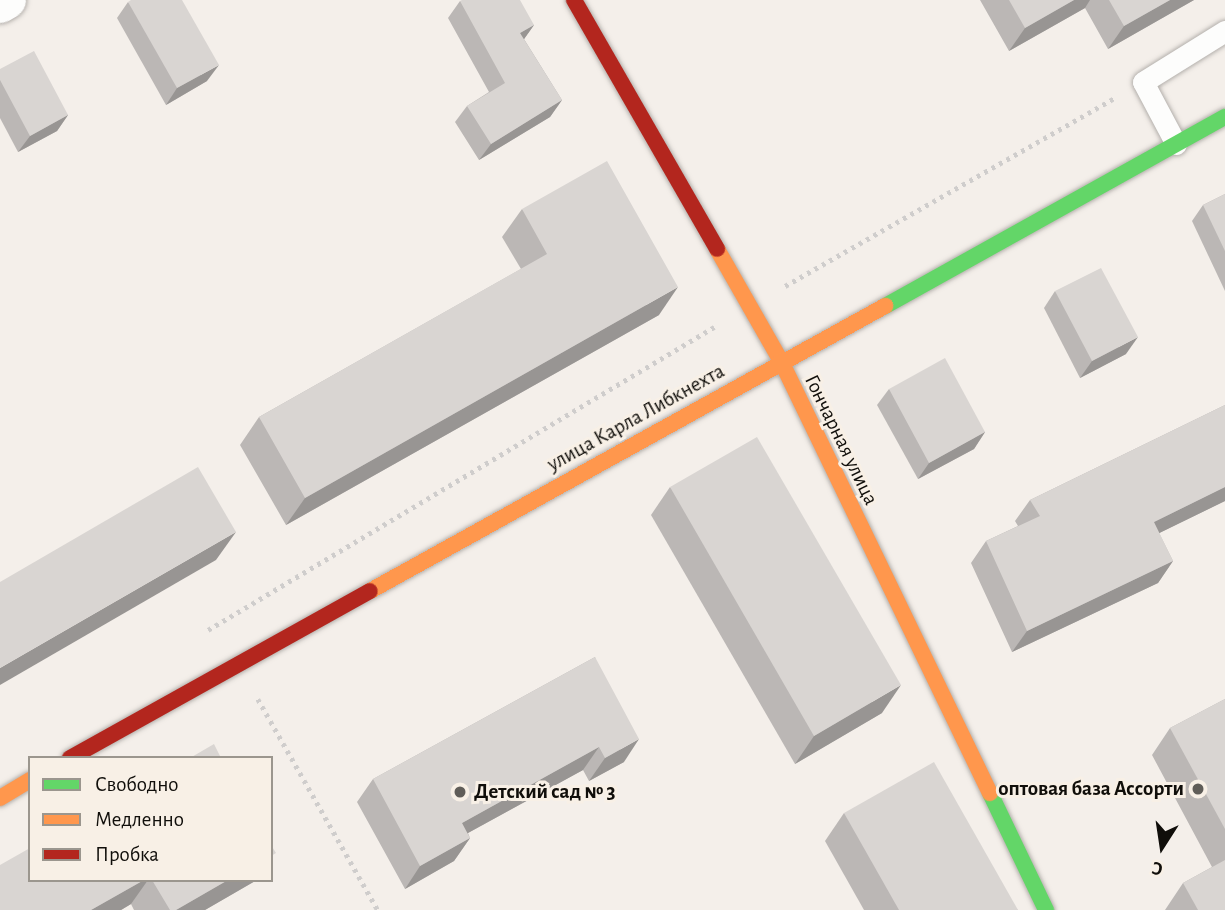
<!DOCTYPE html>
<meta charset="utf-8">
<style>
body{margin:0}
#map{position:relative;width:1225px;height:910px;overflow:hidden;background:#f4efea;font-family:"Alegreya Sans",sans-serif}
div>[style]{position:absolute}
.path>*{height:4.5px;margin-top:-2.25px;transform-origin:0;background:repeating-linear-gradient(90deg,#cfcdcc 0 3.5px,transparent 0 8.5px)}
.roads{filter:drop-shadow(0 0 2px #b4b0ac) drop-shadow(0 0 2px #b4b0ac)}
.lane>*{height:21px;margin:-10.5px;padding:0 10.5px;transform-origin:10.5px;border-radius:10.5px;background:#fdfdfc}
.street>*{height:38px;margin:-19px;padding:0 19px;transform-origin:19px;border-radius:19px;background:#fdfdfc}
.fast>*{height:16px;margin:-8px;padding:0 8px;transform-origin:8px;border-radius:8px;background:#63d668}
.slow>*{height:16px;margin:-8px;padding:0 8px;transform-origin:8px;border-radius:8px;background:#ff974d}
.jam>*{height:16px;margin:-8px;padding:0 8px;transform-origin:8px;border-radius:8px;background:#b3261e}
.wall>*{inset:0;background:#bbb7b5}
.shaded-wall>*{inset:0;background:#989593}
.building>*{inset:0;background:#d9d5d2}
.dots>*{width:19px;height:19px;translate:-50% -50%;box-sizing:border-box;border:4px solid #f8f0e6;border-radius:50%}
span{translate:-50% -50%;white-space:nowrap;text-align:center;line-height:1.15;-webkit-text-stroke:6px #f8f0e6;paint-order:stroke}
.street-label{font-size:21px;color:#100e0a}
.poi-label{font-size:21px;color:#100e0a;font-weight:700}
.right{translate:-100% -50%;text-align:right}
.left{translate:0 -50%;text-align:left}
.legend{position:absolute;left:28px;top:756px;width:245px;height:126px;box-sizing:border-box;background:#f8f0e6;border:2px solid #9b968e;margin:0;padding:9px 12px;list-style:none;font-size:21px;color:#100e0a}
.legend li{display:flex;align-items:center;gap:14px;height:35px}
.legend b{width:35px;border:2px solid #9b968e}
.north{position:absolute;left:1127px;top:812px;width:70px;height:70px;-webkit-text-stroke:5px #f8f0e6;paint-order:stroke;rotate:192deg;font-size:19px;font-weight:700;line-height:28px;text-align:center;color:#100e0a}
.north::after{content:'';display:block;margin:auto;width:24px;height:32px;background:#100e0a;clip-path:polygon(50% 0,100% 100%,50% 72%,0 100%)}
</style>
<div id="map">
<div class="path">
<i style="left:785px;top:286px;width:380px;rotate:-29.7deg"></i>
<i style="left:208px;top:630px;width:590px;rotate:-30.91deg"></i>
<i style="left:258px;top:699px;width:243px;rotate:60.4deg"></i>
</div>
<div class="roads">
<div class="lane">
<i style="left:1176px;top:144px;width:70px;rotate:-118deg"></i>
<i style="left:1143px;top:82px;width:97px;rotate:-31.9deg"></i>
</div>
<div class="street">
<i style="left:0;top:4px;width:8px;rotate:-30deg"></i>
</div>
<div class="fast">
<i style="left:885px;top:306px;width:389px;rotate:-29.1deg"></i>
<i style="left:990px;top:793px;width:130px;rotate:64.4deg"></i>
</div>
<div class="slow">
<i style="left:717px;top:249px;width:129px;rotate:60.3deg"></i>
<i style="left:781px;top:361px;width:480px;rotate:64.2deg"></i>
<i style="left:370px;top:591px;width:589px;rotate:-28.96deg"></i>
<i style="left:0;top:798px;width:35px;rotate:-31deg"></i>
</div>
<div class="jam">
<i style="left:574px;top:0;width:287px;rotate:60.1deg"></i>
<i style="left:70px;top:758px;width:343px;rotate:-29.1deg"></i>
</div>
</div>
<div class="wall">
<i style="clip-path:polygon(980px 0,1194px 0,1108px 49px,1085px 8px,1009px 51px)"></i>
<i style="clip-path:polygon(460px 1px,534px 25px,524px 39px,562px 100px,550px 117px,479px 160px,455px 122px,467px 106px,489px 92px,448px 18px)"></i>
<i style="clip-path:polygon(128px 2px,207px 81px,166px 105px,117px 18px)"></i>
<i style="clip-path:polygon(0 69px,68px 115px,57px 131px,18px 152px,0 118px)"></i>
<i style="clip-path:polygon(1225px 194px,1225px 291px,1192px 221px,1203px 205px)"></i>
<i style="clip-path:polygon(522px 209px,659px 315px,286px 525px,240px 445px,259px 417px,521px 269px,502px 237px)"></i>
<i style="clip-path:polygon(1055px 291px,1126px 354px,1080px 378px,1044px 308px)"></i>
<i style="clip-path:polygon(889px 389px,985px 432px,974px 449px,918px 479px,877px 405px)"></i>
<i style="clip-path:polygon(1225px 405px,1225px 501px,1159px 533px,1173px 561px,1158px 583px,1012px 652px,971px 563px,986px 541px,1018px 526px,1015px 521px,1030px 500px)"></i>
<i style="clip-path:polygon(670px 487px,882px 713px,795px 764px,651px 515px)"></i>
<i style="clip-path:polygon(595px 657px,624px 762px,589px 781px,583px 770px,468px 833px,470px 838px,454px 861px,405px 889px,357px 802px,373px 779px)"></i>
<i style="clip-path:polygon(1225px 699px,1225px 910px,1165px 910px,1183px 883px,1212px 867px,1152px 755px,1170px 728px)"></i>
<i style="clip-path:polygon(844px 813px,1018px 910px,864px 910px,825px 841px)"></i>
<i style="clip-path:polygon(30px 880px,257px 880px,205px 910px,134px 910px,131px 904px,121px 910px,0 910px)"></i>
</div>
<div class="shaded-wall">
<i style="clip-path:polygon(1074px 0,1090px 0,1085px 8px,1009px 51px,1025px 28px)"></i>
<i style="clip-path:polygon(1170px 0,1194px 0,1108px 49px,1124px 26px)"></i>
<i style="clip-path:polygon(534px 25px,522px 42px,520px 33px)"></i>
<i style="clip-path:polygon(219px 65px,207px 81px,166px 105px,177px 88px)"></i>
<i style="clip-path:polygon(562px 100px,550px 117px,479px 160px,491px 144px)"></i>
<i style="clip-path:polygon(68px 115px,57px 131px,18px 152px,30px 136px)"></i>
<i style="clip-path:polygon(678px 287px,659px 315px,286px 525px,305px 498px)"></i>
<i style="clip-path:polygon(1138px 337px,1126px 354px,1080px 378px,1092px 361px)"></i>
<i style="clip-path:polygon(985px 432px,974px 449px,918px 479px,929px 463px)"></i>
<i style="clip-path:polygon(1225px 487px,1225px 501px,1139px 543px,1154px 522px)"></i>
<i style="clip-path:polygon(236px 532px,216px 560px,0 685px,0 668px)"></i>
<i style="clip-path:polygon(1173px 561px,1158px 583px,1012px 652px,1027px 631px)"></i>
<i style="clip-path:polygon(901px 685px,882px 713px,795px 764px,814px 736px)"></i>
<i style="clip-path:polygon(639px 739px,624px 762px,589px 781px,605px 758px)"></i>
<i style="clip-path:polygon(599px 747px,583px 770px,446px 845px,462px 823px)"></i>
<i style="clip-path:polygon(470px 838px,454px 861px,405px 889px,420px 866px)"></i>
<i style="clip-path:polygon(144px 880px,148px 880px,131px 904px,121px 910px,91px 910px)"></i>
<i style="clip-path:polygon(228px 880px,257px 880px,205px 910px,176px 910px)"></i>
</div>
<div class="building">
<i style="clip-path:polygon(131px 0,182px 0,219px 65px,177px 88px,128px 2px)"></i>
<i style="clip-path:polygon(462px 0,520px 0,534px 25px,520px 33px,562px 100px,491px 144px,467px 106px,505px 83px,460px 1px)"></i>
<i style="clip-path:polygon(1009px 0,1074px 0,1025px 28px)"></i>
<i style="clip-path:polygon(1109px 0,1170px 0,1124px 26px)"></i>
<i style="clip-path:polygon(34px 51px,68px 115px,30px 136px,0 80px,0 69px)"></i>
<i style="clip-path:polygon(607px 161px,678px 287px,305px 498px,259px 417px,547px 254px,522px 209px)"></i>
<i style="clip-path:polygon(1225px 194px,1225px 251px,1203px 205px)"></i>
<i style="clip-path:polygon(1101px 268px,1138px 337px,1092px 361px,1055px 291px)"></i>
<i style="clip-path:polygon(945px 358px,985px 432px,929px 463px,889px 389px)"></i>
<i style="clip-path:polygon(1225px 405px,1225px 487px,1154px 522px,1173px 561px,1027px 631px,986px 541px,1040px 516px,1030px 500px)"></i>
<i style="clip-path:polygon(757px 437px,901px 685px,814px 736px,670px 487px)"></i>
<i style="clip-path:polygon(198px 467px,236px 532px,0 668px,0 582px)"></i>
<i style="clip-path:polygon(595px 657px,639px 739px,605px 758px,599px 747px,462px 823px,470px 838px,420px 866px,373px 779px)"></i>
<i style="clip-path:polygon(1225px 699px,1225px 829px,1170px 728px)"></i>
<i style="clip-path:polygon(214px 744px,221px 758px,190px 758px)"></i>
<i style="clip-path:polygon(934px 762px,1018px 910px,899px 910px,844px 813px)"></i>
<i style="clip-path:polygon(271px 845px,276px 853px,271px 856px)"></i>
<i style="clip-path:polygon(30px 848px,30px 880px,144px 880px,91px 910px,0 910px,0 865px)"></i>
<i style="clip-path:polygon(1225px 860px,1225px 910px,1198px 910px,1183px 883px)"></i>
<i style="clip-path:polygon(152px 880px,228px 880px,176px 910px,170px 910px)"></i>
</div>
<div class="dots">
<i style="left:1198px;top:789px;background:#605d58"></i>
<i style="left:460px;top:792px;background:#605d58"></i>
</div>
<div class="street-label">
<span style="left:636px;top:418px;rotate:-29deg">улица Карла Либкнехта</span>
<span style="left:841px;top:440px;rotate:64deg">Гончарная улица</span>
</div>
<div class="poi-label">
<span class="right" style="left:1184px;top:789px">оптовая база Ассорти</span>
<span class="left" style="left:474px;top:792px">Детский сад № 3</span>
</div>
<ul class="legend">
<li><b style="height:9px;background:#63d668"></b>Свободно</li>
<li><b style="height:9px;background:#ff974d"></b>Медленно</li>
<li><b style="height:9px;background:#b3261e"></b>Пробка</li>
</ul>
<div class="north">С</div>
</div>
